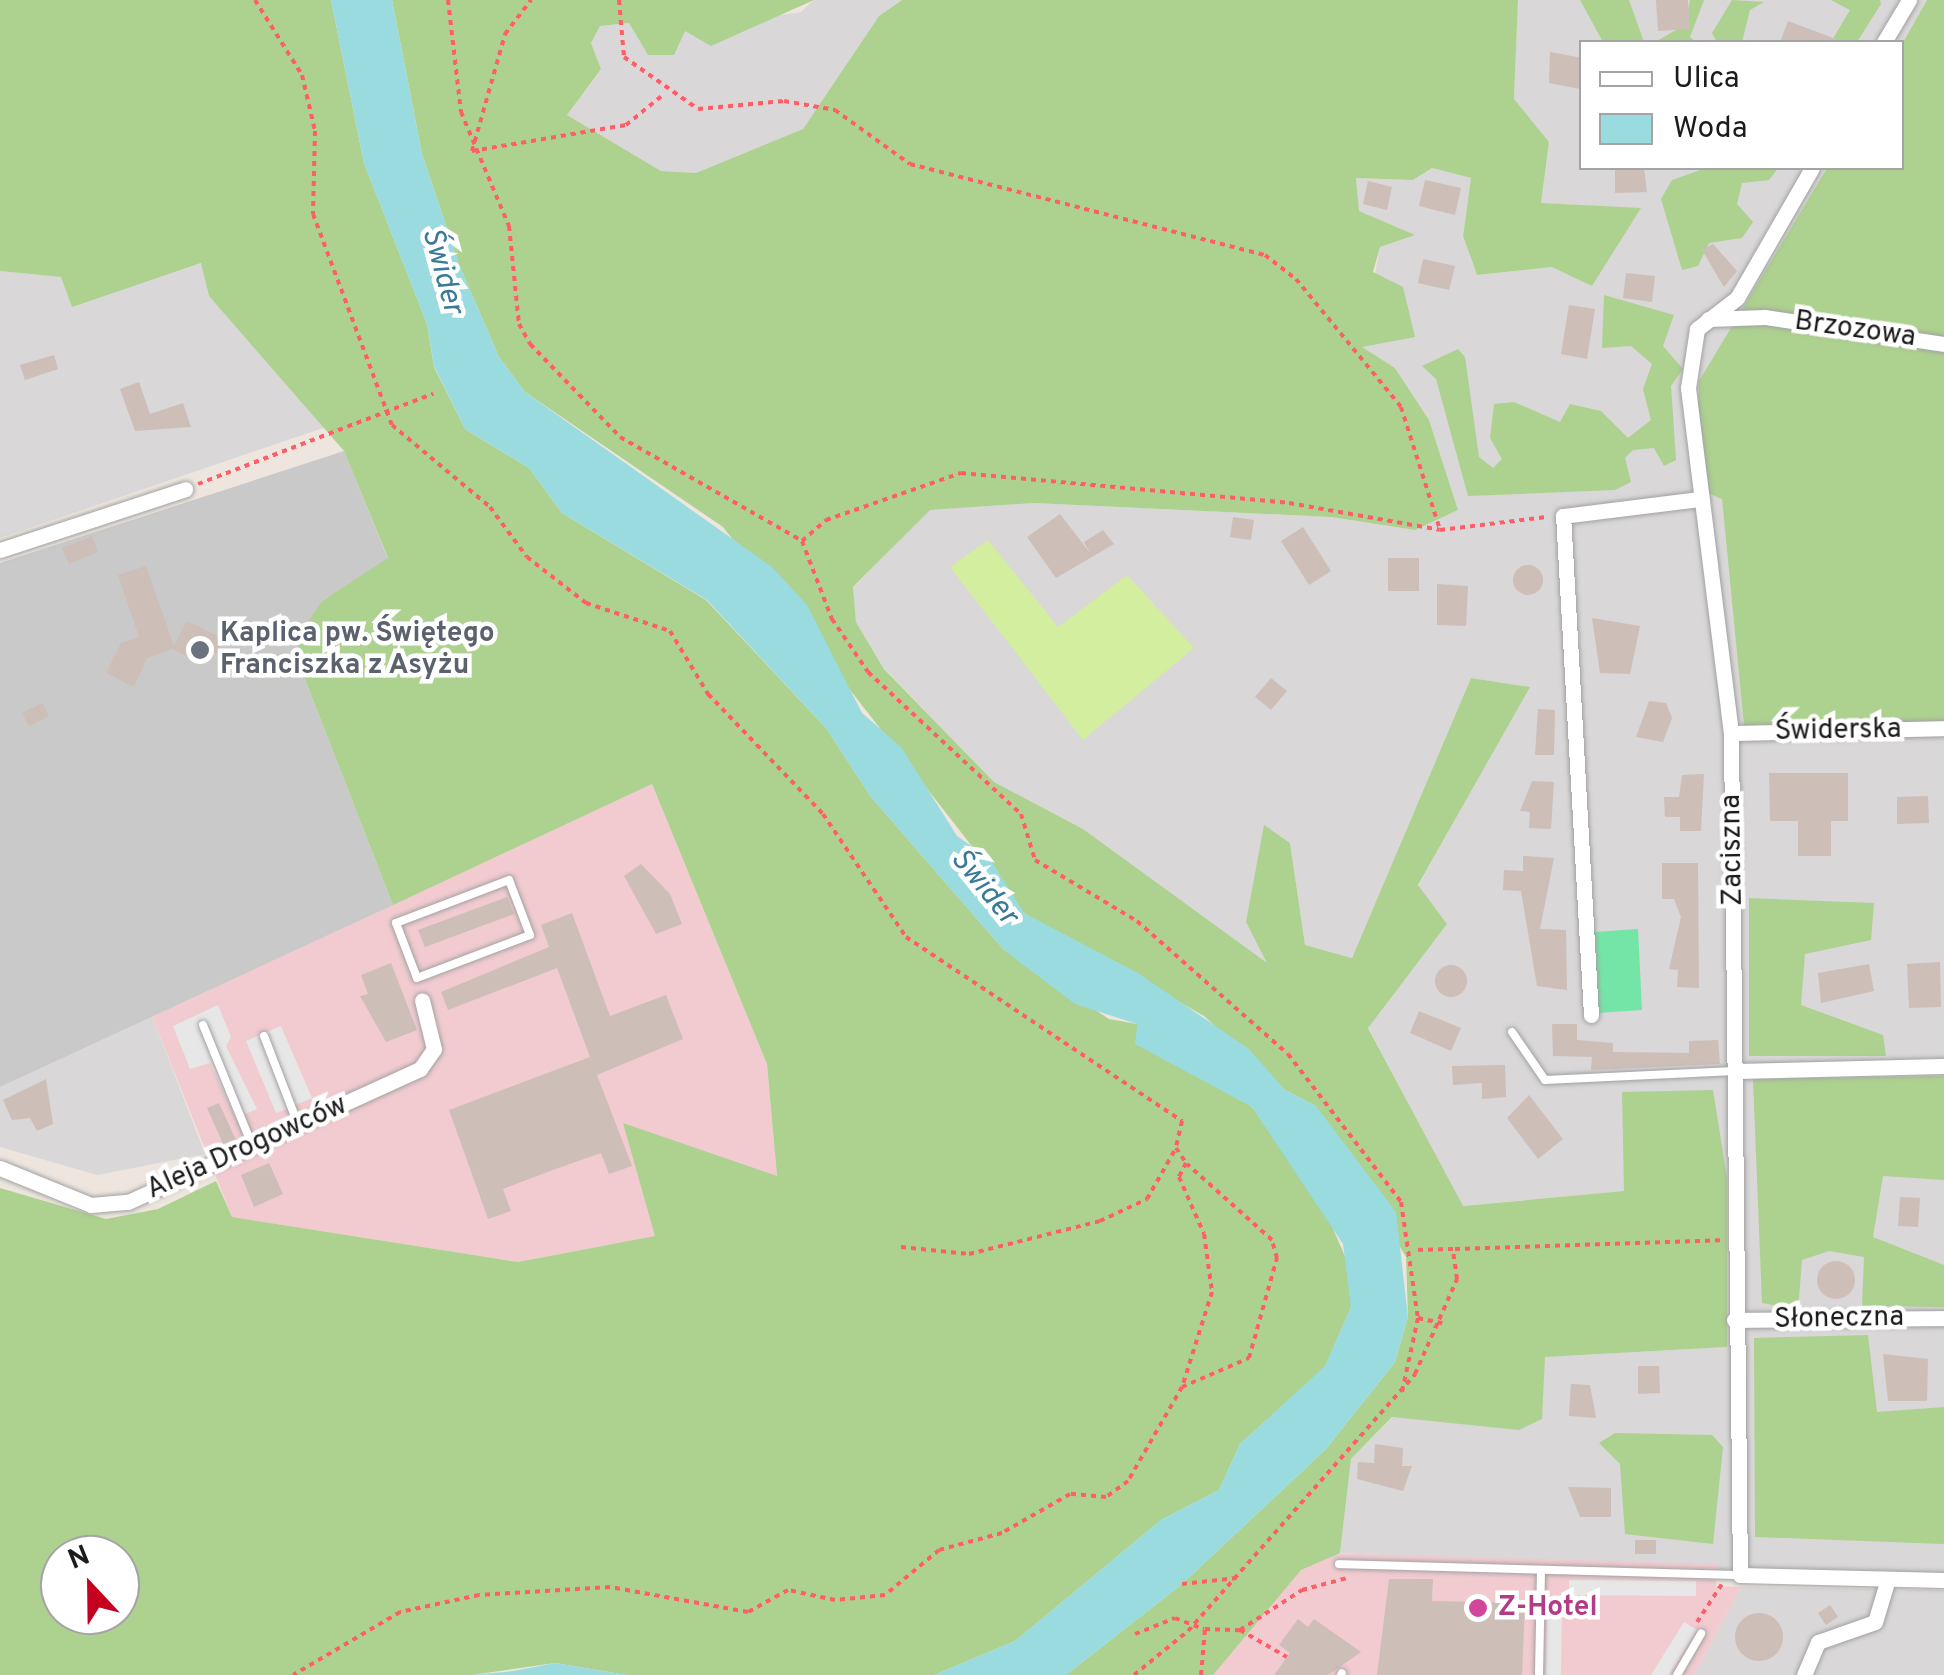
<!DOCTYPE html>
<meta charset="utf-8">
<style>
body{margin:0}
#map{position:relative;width:1944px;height:1675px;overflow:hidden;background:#eee6de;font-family:Overpass,sans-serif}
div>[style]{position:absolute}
.residential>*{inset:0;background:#d9d7d8}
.commercial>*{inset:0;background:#f1cbd0}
.religious>*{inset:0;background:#c9c9c9}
.grass>*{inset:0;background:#d2ee9e}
.forest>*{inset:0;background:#add18f}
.pitch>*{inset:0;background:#74e5a7}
.parking>*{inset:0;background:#e7e7e7}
.water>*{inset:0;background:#9adbe0}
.building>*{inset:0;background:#cdbeb8}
.round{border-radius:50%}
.path>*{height:4px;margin-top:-2px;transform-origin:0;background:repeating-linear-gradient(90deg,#ff5e67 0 5px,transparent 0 10px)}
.roads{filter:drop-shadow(0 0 2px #a2a2a2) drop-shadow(0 0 2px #a2a2a2)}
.service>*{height:8px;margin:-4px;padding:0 4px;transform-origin:4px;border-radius:4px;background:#fff}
.minor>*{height:15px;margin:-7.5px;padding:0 7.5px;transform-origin:7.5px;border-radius:7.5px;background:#fff}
.dots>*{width:28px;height:28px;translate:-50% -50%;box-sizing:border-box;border:5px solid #fff;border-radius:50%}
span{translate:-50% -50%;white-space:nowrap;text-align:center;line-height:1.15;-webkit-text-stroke:9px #fff;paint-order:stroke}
.street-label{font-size:28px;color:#1b1b1b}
.worship-label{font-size:28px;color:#5b616d;font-weight:700}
.left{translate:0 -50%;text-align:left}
.hotel-label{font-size:28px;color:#b23c85;font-weight:700}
.water-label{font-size:30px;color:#397999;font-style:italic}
.legend{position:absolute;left:1579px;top:40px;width:325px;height:130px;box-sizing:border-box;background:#fff;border:2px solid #a4a4a4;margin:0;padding:12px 18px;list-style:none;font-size:30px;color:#1b1b1b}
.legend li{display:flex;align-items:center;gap:20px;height:50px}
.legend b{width:50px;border:2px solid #a4a4a4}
.north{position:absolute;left:40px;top:1535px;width:100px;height:100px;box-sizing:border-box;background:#fff;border:2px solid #a4a4a4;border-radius:50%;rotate:338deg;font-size:28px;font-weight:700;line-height:40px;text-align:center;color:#1b1b1b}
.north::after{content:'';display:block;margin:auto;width:35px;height:45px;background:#c5001f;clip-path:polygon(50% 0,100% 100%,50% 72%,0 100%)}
</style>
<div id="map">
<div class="residential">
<i style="clip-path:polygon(814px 0,902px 0,879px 16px,803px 129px,696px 173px,661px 171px,567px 115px,601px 69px,591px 43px,600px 26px,629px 23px,648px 55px,685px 30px,801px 12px)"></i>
<i style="clip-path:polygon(1518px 0,1927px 0,1902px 44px,1582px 42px,1582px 168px,1827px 168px,1699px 381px,1722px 498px,1744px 725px,1944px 721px,1944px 1580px,1340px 1553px,1351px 1459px,1393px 1417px,1542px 1418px,1544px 1357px,1727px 1347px,1625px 1191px,1462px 1206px,1368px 1027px,1447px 924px,1418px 886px,1529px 687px,1471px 678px,1352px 958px,1305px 945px,1290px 843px,1269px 965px,1083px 829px,994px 782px,884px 668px,856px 622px,853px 588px,929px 510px,1034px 503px,1331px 517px,1415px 530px,1458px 510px,1429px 420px,1395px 368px,1361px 347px,1380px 247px,1414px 235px,1359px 211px,1356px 178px,1413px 180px,1432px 168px,1471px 178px,1463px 236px,1477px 275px,1552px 267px,1640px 209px,1541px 203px,1549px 142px,1514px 100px)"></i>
<i style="clip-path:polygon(202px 263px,209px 296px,329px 426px,0 538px,0 271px,62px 277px,72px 306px)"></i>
<i style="clip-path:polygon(152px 1016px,205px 1154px,97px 1175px,0 1147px,0 1087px)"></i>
<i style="clip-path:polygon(1741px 1587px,1944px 1590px,1944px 1675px,1694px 1675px)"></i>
</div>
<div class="commercial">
<i style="clip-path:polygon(652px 784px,767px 1064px,777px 1177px,624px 1124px,656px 1236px,518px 1262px,232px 1217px,152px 1016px)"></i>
<i style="clip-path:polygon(1286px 1552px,1717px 1564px,1716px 1586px,1741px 1587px,1694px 1675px,1157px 1675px)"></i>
</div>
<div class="religious">
<i style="clip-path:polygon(344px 451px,388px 559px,322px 601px,299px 664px,393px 905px,0 1087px,0 563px)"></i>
</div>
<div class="grass">
<i style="clip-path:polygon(988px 540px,1058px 627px,1127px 575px,1194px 648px,1083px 740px,950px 567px)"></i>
</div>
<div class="forest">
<i style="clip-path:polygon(evenodd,0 0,331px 0,364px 163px,427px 324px,434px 367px,465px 429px,529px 468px,562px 513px,706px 600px,826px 728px,871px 797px,1004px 950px,1109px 1019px,1137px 1024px,1252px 1107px,1328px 1217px,1353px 1275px,1351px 1307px,1325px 1367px,1240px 1444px,1219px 1490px,1161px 1520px,1015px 1641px,934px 1675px,627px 1675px,555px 1663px,472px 1675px,0 1675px,0 1188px,106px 1219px,158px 1209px,216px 1181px,232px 1217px,518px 1262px,655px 1236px,623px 1123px,777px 1176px,767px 1064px,652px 784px,393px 905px,299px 664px,300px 634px,322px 601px,388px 558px,344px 451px,209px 296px,201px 263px,72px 307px,61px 277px,0 271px,0 0,60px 1555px,120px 1555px,120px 1615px,60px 1615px,60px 1555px)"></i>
<i style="clip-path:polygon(392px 0,814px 0,711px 46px,685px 31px,674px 55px,648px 55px,629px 23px,600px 26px,591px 43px,601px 69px,567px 115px,661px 171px,696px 173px,803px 129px,879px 16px,902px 0,1518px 0,1514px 99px,1549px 142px,1541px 203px,1641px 208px,1592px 286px,1552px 267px,1477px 275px,1463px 236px,1471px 178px,1432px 168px,1413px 180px,1356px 178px,1359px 211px,1415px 235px,1380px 247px,1373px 272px,1403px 287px,1415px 337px,1362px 347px,1395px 368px,1429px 420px,1458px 510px,1415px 530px,1331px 517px,1034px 503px,930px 510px,853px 587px,856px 622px,884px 669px,994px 782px,1083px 829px,1267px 963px,1246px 922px,1264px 825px,1290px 843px,1305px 945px,1352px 958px,1471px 678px,1530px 687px,1418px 885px,1447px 924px,1368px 1028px,1463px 1206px,1624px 1191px,1622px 1092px,1713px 1090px,1727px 1178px,1727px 1347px,1545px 1357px,1542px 1419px,1519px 1430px,1392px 1417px,1351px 1459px,1340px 1553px,1301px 1570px,1213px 1675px,1066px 1675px,1182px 1584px,1326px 1449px,1395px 1362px,1408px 1317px,1406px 1257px,1316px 1106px,1285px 1090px,1204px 1016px,1024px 913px,723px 527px,525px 392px,499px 357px,460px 267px,422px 154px)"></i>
<i style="clip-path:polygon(1580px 0,1629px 0,1644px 42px,1603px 42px)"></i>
<i style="clip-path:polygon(1690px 0,1704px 0,1690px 37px,1696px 42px,1655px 42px,1686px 24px)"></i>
<i style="clip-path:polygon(1732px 0,1764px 2px,1750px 10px,1742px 42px,1717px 42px,1712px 33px)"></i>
<i style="clip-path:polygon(1831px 0,1880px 0,1881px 4px,1857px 42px,1831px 42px,1850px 10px)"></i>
<i style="clip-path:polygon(1927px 0,1944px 0,1944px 721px,1744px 726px,1722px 499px,1696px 488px,1699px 381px,1827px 168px,1902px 168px,1902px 44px)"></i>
<i style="clip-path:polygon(1706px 168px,1778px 168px,1769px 180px,1742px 183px,1737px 204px,1753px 222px,1742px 238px,1709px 243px,1698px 266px,1682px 270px,1661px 199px,1672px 180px)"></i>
<i style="clip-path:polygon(1604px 295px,1674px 315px,1663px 346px,1683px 369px,1671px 386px,1676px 460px,1664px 466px,1654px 448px,1633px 450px,1625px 458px,1631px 482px,1615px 490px,1468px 496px,1436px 379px,1422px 366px,1458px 349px,1465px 357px,1479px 457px,1493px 468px,1502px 459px,1490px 438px,1494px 404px,1514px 402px,1560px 422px,1570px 404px,1601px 411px,1628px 438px,1651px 420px,1643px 389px,1652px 364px,1631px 346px,1602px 348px)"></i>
<i style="clip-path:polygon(1749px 898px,1874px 903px,1871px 940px,1805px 954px,1801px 1005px,1883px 1035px,1886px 1056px,1749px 1056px)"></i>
<i style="clip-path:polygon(1944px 1076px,1944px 1180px,1883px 1176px,1873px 1237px,1944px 1265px,1944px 1307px,1862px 1306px,1864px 1257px,1829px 1251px,1802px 1260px,1798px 1310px,1762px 1303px,1753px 1079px)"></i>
<i style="clip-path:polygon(1868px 1335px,1877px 1412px,1944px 1407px,1944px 1544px,1755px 1537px,1754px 1338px)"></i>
<i style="clip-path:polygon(1615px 1433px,1712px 1435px,1723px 1447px,1713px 1544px,1625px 1534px,1620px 1464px,1599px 1443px)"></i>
</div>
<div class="pitch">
<i style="clip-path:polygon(1638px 929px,1642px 1010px,1598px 1013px,1594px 932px)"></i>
</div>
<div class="parking">
<i style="clip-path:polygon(218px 1005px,231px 1037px,226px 1046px,257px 1109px,236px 1118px,210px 1063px,190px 1069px,173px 1026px)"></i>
<i style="clip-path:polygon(281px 1026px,312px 1098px,276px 1113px,246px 1041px)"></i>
<i style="clip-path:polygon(1569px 1580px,1696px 1581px,1696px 1596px,1569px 1595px)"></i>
<i style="clip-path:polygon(1547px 1603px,1562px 1603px,1561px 1675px,1546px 1675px)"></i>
<i style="clip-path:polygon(1684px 1622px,1697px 1630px,1669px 1675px,1651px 1675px)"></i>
</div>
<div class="water">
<i style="clip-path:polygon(331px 0,392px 0,422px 154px,460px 267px,499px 357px,525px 392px,772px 567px,807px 605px,862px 713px,901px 747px,957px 836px,990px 859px,1024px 913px,1138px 973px,1249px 1049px,1285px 1090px,1316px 1106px,1396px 1212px,1408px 1317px,1395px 1362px,1326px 1449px,1182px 1584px,1066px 1675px,934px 1675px,1015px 1641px,1161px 1520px,1219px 1490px,1240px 1444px,1325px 1366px,1351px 1307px,1343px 1244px,1252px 1107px,1135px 1044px,1137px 1024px,1075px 1004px,1004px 950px,871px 797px,826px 728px,707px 600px,562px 513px,529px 468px,465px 429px,434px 366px,427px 324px,364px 163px)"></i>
<i style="clip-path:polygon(555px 1663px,627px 1675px,472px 1675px,514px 1671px)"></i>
</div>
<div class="building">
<i style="clip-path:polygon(1656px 0,1688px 0,1690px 29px,1658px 31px)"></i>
<i style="clip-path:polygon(1788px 21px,1841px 41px,1841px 42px,1780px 42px)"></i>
<i style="clip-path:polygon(1550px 52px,1582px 58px,1580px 89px,1549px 83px)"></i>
<i style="clip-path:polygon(1615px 168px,1644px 168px,1647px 192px,1615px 193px)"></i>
<i style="clip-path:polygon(1425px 180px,1461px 188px,1455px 215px,1419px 206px)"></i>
<i style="clip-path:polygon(1368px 181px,1392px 187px,1387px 210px,1363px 204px)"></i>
<i style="clip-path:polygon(1713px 244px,1737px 271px,1724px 287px,1702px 250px)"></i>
<i style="clip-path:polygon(1423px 259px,1455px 266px,1449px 290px,1418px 283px)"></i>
<i style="clip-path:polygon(1626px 273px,1655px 276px,1652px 302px,1623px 298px)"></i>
<i style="clip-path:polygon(1569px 305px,1595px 309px,1587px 359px,1561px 354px)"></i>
<i style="clip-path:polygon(54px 355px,58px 369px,25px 380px,20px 365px)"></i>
<i style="clip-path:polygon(139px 382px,150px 414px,183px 403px,191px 427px,135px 431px,120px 389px)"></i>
<i style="clip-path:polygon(1060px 514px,1090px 553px,1084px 542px,1103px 530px,1114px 544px,1056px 578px,1027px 537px)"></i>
<i style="clip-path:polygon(1233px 517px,1254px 520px,1251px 540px,1230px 537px)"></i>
<i style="clip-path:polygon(1303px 527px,1331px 571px,1309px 585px,1281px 541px)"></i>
<i style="clip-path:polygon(92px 536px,98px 552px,69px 564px,62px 548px)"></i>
<i style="clip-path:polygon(1388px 558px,1419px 558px,1419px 591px,1388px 591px)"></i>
<i class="round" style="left:1513px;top:565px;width:30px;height:30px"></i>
<i style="clip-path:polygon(146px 566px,174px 646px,187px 621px,216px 635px,220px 649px,200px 663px,173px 649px,147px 658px,134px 687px,106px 673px,121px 643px,139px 637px,118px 575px)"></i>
<i style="clip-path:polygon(1437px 584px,1468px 586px,1466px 626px,1437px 625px)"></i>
<i style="clip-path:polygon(1592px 618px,1640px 626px,1630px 674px,1600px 673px)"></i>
<i style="clip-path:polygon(1271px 678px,1287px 691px,1271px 710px,1255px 697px)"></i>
<i style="clip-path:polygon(1649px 701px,1666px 703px,1672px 718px,1663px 742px,1636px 737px)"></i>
<i style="clip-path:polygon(42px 703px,49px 716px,29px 726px,22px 713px)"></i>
<i style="clip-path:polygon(1538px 709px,1555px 710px,1554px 755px,1535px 755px)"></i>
<i style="clip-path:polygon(1769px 773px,1848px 773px,1848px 821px,1831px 821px,1831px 856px,1798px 856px,1798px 821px,1770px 821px)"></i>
<i style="clip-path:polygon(1704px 774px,1701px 831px,1680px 831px,1680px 817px,1665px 817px,1664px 797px,1679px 797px,1682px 775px)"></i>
<i style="clip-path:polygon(1532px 781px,1554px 782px,1551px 829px,1529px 828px,1530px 812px,1520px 811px)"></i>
<i style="clip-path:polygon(1928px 796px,1929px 823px,1897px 824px,1897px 797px)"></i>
<i style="clip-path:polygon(1523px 856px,1554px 858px,1540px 929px,1566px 930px,1567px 990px,1537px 986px,1521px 891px,1503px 890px,1504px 870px,1523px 871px)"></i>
<i style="clip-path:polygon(1662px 863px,1698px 863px,1699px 988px,1677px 987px,1678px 970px,1669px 969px,1681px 917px,1674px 899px,1662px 899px)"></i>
<i style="clip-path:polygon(641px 864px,670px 894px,682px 924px,656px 934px,624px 876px)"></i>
<i style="clip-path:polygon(507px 897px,514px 914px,425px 947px,418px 930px)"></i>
<i style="clip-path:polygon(572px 913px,610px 1016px,666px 995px,683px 1039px,597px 1075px,632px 1166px,609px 1174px,601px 1153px,550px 1171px,503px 1189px,511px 1211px,488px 1219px,449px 1110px,590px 1057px,557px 968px,448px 1010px,441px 992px,549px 947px,541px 925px)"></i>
<i style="clip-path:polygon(1940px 962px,1941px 1007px,1909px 1008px,1907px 964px)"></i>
<i style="clip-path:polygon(391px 963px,417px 1030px,386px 1042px,360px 996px,368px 994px,361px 975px)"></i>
<i style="clip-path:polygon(1869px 964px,1874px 991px,1821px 1003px,1818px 973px)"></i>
<i class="round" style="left:1435px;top:965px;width:32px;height:32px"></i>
<i style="clip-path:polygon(1419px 1011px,1461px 1028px,1451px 1051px,1410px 1033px)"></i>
<i style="clip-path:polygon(1552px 1024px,1577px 1024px,1577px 1040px,1613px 1043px,1613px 1052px,1689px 1053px,1689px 1041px,1718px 1040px,1720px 1064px,1591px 1070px,1592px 1057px,1553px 1056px)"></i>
<i style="clip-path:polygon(1505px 1065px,1506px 1097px,1482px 1099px,1482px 1083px,1453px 1085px,1452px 1066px)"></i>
<i style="clip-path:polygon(46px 1079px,53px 1124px,37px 1131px,30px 1118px,12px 1120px,3px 1100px)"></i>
<i style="clip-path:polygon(1529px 1095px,1563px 1139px,1538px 1159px,1507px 1118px)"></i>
<i style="clip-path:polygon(219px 1103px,236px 1140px,224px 1146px,207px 1108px)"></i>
<i style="clip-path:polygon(269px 1163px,283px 1194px,254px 1207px,241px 1175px)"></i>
<i style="clip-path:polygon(1900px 1197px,1920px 1198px,1918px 1227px,1898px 1226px)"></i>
<i class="round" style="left:1817px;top:1261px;width:38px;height:38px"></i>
<i style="clip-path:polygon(1883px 1354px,1928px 1359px,1927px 1401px,1888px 1401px)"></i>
<i style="clip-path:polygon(1638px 1366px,1659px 1366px,1660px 1393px,1638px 1394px)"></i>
<i style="clip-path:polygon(1571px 1384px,1590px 1385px,1596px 1418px,1569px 1416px)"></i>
<i style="clip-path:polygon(1375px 1444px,1403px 1448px,1402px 1466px,1412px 1466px,1403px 1491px,1357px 1479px,1358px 1462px,1374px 1463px)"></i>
<i style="clip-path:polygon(1568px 1487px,1611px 1488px,1611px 1517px,1580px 1517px)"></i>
<i style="clip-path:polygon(1635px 1540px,1656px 1540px,1656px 1554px,1635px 1554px)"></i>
<i style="clip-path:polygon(1389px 1579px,1433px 1579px,1432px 1601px,1525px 1603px,1522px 1675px,1377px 1675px)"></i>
<i style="clip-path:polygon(1830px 1605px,1838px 1617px,1826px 1625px,1818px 1613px)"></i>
<i class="round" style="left:1735px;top:1613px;width:48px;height:48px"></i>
<i style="clip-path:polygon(1298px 1619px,1308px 1627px,1314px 1619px,1361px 1652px,1328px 1675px,1274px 1675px,1290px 1653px,1279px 1645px)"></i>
</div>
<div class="path">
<i style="left:255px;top:0;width:89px;rotate:57.9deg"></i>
<i style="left:302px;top:75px;width:57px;rotate:76.9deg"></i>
<i style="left:315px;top:131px;width:83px;rotate:91.4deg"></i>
<i style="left:313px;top:214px;width:225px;rotate:69.5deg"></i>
<i style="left:392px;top:425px;width:128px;rotate:39.9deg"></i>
<i style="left:490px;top:507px;width:62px;rotate:53.5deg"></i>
<i style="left:527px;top:557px;width:75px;rotate:37.9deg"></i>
<i style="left:586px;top:603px;width:89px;rotate:18.4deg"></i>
<i style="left:670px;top:631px;width:74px;rotate:58.9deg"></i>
<i style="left:708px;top:694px;width:166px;rotate:46.2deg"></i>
<i style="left:823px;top:814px;width:148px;rotate:56deg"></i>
<i style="left:906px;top:937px;width:332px;rotate:33.7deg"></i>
<i style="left:1182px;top:1121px;width:28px;rotate:103deg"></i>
<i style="left:1176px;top:1148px;width:18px;rotate:56deg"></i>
<i style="left:1186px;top:1163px;width:16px;rotate:117deg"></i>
<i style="left:1179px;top:1177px;width:62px;rotate:66.3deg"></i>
<i style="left:1204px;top:1234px;width:59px;rotate:82.1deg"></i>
<i style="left:1212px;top:1292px;width:100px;rotate:107.5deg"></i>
<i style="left:1182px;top:1387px;width:108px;rotate:119.9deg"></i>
<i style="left:1128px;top:1481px;width:27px;rotate:144deg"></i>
<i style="left:1106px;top:1497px;width:36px;rotate:-175deg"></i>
<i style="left:1070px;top:1494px;width:78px;rotate:150.2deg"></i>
<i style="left:1002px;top:1533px;width:65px;rotate:164.9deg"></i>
<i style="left:939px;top:1550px;width:70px;rotate:140.2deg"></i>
<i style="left:885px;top:1595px;width:50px;rotate:174.3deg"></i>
<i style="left:835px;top:1600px;width:48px;rotate:-168deg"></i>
<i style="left:788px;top:1590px;width:46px;rotate:151.2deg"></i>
<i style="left:748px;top:1612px;width:140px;rotate:-169.7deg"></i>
<i style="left:610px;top:1587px;width:131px;rotate:176.5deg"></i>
<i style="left:479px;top:1595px;width:81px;rotate:167.9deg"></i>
<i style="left:400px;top:1612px;width:124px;rotate:149.5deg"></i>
<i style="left:448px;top:0;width:113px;rotate:83.4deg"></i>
<i style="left:461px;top:112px;width:124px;rotate:67.2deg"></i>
<i style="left:509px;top:226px;width:99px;rotate:84.2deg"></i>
<i style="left:519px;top:324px;width:23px;rotate:61deg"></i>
<i style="left:530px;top:344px;width:129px;rotate:45.9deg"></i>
<i style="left:620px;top:437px;width:210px;rotate:29.7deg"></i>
<i style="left:802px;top:541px;width:84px;rotate:69deg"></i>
<i style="left:832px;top:619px;width:64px;rotate:55.8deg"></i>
<i style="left:868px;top:672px;width:209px;rotate:42.9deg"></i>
<i style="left:1021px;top:814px;width:48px;rotate:73.1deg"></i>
<i style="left:1035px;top:860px;width:119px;rotate:30.9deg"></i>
<i style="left:1137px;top:921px;width:201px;rotate:41.4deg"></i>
<i style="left:1288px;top:1054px;width:186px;rotate:52.6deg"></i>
<i style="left:1401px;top:1202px;width:117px;rotate:81.7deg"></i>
<i style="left:1418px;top:1318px;width:76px;rotate:102.2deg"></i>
<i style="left:619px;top:0;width:57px;rotate:85deg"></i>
<i style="left:624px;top:57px;width:90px;rotate:35.1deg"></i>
<i style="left:698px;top:109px;width:86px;rotate:-5.3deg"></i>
<i style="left:784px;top:101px;width:52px;rotate:10deg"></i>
<i style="left:835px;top:110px;width:92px;rotate:35.8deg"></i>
<i style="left:910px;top:164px;width:366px;rotate:14.4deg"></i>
<i style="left:1265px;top:255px;width:39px;rotate:38deg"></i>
<i style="left:1296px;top:279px;width:166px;rotate:50.6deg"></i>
<i style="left:1401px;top:407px;width:129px;rotate:72.4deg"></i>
<i style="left:472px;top:151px;width:156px;rotate:-9.6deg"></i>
<i style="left:626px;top:125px;width:49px;rotate:-39.2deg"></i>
<i style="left:472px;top:151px;width:122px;rotate:-74.2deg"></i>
<i style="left:505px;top:34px;width:43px;rotate:-52.6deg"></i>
<i style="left:198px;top:484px;width:252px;rotate:-21deg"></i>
<i style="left:802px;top:541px;width:32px;rotate:-41deg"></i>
<i style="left:826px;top:520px;width:143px;rotate:-19.2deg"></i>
<i style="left:961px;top:473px;width:329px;rotate:5.2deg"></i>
<i style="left:1289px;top:503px;width:153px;rotate:10.1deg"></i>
<i style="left:1440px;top:530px;width:107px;rotate:-7deg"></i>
<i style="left:901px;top:1247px;width:68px;rotate:5.9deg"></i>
<i style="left:969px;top:1254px;width:135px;rotate:-14.1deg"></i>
<i style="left:1100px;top:1221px;width:52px;rotate:-25.1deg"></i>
<i style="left:1147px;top:1199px;width:59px;rotate:-60.4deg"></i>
<i style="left:1455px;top:1249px;width:266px;rotate:-1.9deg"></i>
<i style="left:1418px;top:1318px;width:25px;rotate:12deg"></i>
<i style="left:1182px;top:1387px;width:73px;rotate:-23.4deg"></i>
<i style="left:1249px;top:1358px;width:104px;rotate:-74.4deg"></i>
<i style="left:1277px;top:1258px;width:19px;rotate:-106deg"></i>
<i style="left:1272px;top:1240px;width:114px;rotate:-138.2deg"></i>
<i style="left:1182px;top:1584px;width:55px;rotate:-6.2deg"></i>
<i style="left:1697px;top:1622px;width:45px;rotate:-56.7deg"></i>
<i style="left:1240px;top:1630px;width:54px;rotate:29.9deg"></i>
<i style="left:1135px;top:1634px;width:43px;rotate:-21.8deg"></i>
<i style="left:1175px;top:1618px;width:31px;rotate:21deg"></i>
<i style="left:1134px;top:1675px;width:70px;rotate:-39.2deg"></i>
<i style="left:1188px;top:1631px;width:343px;rotate:-48.5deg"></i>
<i style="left:1415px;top:1374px;width:104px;rotate:-66.1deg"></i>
<i style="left:1457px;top:1279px;width:30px;rotate:-98deg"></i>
<i style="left:1453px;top:1249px;width:40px;rotate:178.6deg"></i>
<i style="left:1201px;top:1675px;width:46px;rotate:-85deg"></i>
<i style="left:1205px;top:1629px;width:35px;rotate:2deg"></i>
<i style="left:1240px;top:1630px;width:74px;rotate:-32.8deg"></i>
<i style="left:1302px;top:1590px;width:47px;rotate:-14.9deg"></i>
</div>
<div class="roads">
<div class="service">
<i style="left:509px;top:880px;width:59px;rotate:69.1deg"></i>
<i style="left:530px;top:935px;width:121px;rotate:159.2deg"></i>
<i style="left:417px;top:978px;width:59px;rotate:-110.9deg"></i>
<i style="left:396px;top:923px;width:121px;rotate:-20.8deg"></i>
<i style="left:203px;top:1025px;width:130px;rotate:67.8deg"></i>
<i style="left:1512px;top:1032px;width:58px;rotate:55.5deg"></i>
<i style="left:1545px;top:1080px;width:190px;rotate:-2.7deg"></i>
<i style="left:264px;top:1036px;width:94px;rotate:68.9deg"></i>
<i style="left:1339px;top:1564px;width:401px;rotate:1.6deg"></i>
<i style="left:1341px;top:1675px;width:2px;rotate:-63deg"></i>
<i style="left:1539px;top:1675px;width:102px;rotate:-88.9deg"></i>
<i style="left:1677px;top:1675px;width:48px;rotate:-59.7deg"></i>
</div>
<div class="minor">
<i style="left:1884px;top:42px;width:49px;rotate:-59.2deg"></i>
<i style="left:1812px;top:168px;width:150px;rotate:120deg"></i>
<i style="left:1737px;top:298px;width:51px;rotate:142.2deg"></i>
<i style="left:1697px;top:329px;width:60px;rotate:98.7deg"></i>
<i style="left:1688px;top:388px;width:348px;rotate:82.9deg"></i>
<i style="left:1731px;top:733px;width:842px;rotate:89.39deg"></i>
<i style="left:1740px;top:1575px;width:204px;rotate:1.4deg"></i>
<i style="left:1708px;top:319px;width:57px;rotate:-2deg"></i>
<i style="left:1765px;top:317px;width:181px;rotate:8.6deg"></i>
<i style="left:0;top:550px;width:195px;rotate:-18.2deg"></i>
<i style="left:1731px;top:733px;width:213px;rotate:-1.3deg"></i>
<i style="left:1591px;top:1015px;width:500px;rotate:-93.2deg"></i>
<i style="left:1563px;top:516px;width:138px;rotate:-7.1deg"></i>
<i style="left:1735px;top:1071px;width:209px;rotate:-1.4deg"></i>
<i style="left:0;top:1168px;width:98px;rotate:22.1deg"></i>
<i style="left:91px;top:1205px;width:37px;rotate:-5deg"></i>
<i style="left:128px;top:1202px;width:321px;rotate:-24.5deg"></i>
<i style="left:420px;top:1069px;width:24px;rotate:-55deg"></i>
<i style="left:434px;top:1049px;width:50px;rotate:-103.8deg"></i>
<i style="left:1734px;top:1320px;width:210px;rotate:-0.5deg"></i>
<i style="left:1804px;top:1675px;width:36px;rotate:-67deg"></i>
<i style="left:1818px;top:1642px;width:60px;rotate:-19.3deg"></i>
<i style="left:1875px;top:1622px;width:45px;rotate:-73.2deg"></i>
</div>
</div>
<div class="dots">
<i style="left:200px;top:650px;background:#6b7280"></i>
<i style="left:1478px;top:1608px;background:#d1479c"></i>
</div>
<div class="street-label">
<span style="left:1855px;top:330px;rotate:8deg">Brzozowa</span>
<span style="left:1838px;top:731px;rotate:-1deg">Świderska</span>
<span style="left:1733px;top:850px;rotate:-91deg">Zaciszna</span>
<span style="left:247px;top:1148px;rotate:-24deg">Aleja Drogowców</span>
<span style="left:1839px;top:1319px;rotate:-1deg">Słoneczna</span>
</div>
<div class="worship-label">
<span class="left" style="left:220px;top:650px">Kaplica pw. Świętego<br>Franciszka z Asyżu</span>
</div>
<div class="hotel-label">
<span class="left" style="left:1498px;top:1608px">Z-Hotel</span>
</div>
<div class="water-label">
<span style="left:441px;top:271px;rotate:75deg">Świder</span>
<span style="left:983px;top:888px;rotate:51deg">Świder</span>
</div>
<ul class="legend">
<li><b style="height:12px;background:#fff"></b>Ulica</li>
<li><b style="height:28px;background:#9adbe0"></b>Woda</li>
</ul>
<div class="north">N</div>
</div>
